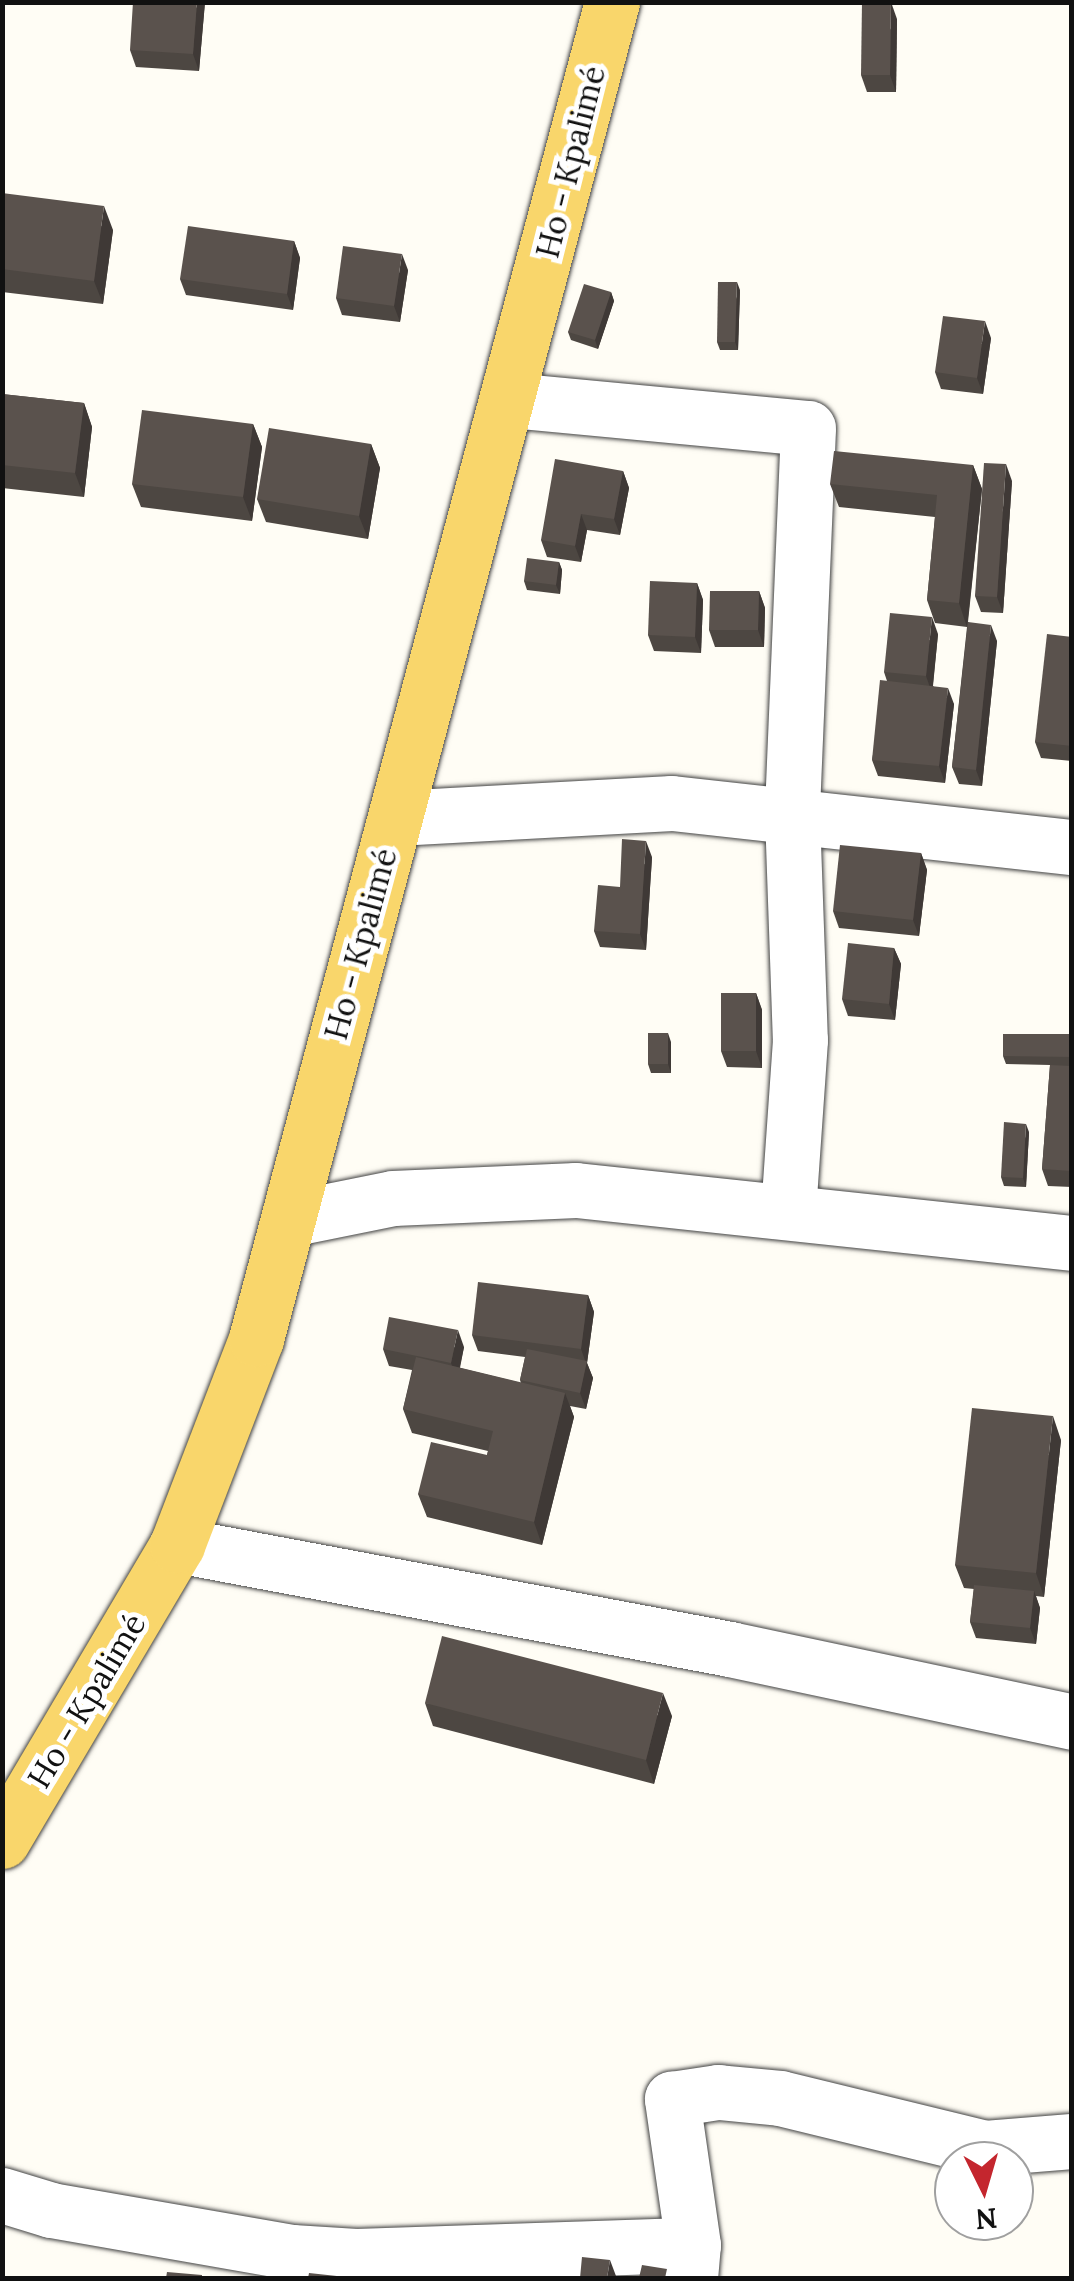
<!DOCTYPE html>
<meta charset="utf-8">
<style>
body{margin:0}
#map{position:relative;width:1074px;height:2281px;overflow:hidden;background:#fffdf5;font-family:Lora,serif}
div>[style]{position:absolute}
.roads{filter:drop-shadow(0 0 2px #444) drop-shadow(0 0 2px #444)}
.minor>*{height:55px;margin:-27.5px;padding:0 27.5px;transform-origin:27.5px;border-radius:27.5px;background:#fff}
.major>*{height:55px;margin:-27.5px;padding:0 27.5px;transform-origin:27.5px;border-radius:27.5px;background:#f9d66b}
.wall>*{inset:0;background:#4d4742}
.shaded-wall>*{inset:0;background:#3f3936}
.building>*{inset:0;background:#5a524d}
span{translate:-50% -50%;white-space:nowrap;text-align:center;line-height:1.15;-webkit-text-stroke:10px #fff;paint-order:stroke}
.street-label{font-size:32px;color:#111}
.frame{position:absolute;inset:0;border:5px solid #111;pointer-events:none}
.north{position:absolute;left:934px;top:2141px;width:100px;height:100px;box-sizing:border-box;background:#fff;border:2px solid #a0a0a0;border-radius:50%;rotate:175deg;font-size:28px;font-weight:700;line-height:40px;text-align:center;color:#111}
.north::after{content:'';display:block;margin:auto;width:35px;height:45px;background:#c4262e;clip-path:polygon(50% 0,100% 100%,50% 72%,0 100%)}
</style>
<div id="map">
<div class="roads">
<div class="minor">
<i style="left:510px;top:400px;width:299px;rotate:5.4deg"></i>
<i style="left:808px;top:428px;width:386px;rotate:92.4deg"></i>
<i style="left:792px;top:814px;width:226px;rotate:88deg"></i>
<i style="left:800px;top:1040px;width:170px;rotate:94deg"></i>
<i style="left:396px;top:818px;width:276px;rotate:-3.1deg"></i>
<i style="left:672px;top:803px;width:402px;rotate:6.3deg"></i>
<i style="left:294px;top:1218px;width:101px;rotate:-11.4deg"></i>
<i style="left:393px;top:1198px;width:183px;rotate:-2.5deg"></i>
<i style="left:576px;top:1190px;width:499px;rotate:6.1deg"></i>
<i style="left:177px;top:1545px;width:563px;rotate:10.65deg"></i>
<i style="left:730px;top:1649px;width:350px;rotate:12deg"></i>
<i style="left:2px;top:2195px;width:51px;rotate:17deg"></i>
<i style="left:51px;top:2210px;width:245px;rotate:9.9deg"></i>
<i style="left:292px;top:2252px;width:64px;rotate:3.6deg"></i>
<i style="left:356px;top:2256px;width:337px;rotate:-1.9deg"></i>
<i style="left:690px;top:2278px;width:33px;rotate:-85deg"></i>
<i style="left:693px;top:2245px;width:148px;rotate:-98.2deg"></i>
<i style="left:672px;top:2099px;width:47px;rotate:-8.7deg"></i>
<i style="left:718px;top:2092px;width:62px;rotate:5.5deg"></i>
<i style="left:780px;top:2098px;width:211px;rotate:13.7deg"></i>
<i style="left:985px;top:2148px;width:87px;rotate:-4.6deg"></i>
</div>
<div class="major">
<i style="left:2px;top:1841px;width:344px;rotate:-59.4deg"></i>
<i style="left:177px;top:1545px;width:221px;rotate:-69deg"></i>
<i style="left:256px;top:1339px;width:1384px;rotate:-75.09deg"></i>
</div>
</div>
<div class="wall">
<i style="clip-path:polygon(205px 2px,199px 71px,136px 67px,130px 50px)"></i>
<i style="clip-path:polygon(897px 19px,896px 92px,867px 92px,861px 75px)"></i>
<i style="clip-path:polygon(2px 193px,113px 230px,103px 304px,2px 292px)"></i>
<i style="clip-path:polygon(294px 241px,300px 258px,293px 310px,186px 295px,180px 279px)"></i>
<i style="clip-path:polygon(408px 270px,400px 322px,342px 315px,336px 298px)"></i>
<i style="clip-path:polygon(740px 290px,738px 350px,720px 350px,717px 342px)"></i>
<i style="clip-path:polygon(611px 292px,614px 301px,598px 349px,571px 340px,568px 332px)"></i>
<i style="clip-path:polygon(991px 338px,983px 394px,941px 389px,935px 372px)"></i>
<i style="clip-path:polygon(2px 394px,84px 403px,92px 427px,84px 497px,2px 488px)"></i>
<i style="clip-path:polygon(253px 424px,262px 447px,252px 521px,141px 507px,132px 484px)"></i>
<i style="clip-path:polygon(371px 444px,380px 468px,368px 539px,266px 522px,257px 499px)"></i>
<i style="clip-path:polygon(973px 465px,982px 489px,968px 622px,997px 641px,982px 786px,959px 784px,952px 767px,967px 627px,935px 623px,927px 600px,935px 517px,839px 507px,830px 484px)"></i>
<i style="clip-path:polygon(623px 471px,629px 488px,620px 535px,587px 530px,581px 562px,547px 557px,541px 540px)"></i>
<i style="clip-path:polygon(1012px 481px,1003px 613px,981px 612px,975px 596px)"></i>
<i style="clip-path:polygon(559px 562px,562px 570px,560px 594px,527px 590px,524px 581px)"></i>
<i style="clip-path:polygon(697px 583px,703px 600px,701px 653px,654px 651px,648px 635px)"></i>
<i style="clip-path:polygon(759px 591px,765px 608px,764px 647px,715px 647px,709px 630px)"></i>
<i style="clip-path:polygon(938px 634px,933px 686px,954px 704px,945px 783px,878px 776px,872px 760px,887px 681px,884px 672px)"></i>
<i style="clip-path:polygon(1072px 637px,1072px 761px,1041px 758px,1035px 742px)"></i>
<i style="clip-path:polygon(921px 853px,927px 870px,919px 936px,839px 928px,833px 911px)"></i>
<i style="clip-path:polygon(652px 857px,646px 950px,600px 947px,594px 931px,620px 887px)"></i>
<i style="clip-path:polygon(894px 948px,901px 964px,895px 1020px,848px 1016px,842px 999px)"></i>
<i style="clip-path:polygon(756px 993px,762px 1010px,762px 1068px,727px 1067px,721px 1051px)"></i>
<i style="clip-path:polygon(1072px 1034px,1072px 1187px,1048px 1186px,1042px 1169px,1050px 1065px,1006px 1064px,1003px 1056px)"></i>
<i style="clip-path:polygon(671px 1042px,671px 1073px,651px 1073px,648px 1064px)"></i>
<i style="clip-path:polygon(1029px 1132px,1026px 1187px,1004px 1186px,1001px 1177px)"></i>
<i style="clip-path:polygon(588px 1295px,594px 1312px,587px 1363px,593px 1378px,586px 1409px,570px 1406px,574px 1417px,542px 1545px,427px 1517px,418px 1494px,487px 1455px,488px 1451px,412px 1433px,403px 1409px,412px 1370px,389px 1366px,383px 1349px,464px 1347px,460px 1368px,521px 1383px,520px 1380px,525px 1357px,478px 1351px,472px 1335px)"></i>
<i style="clip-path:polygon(1061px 1440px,1044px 1597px,1036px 1596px,1040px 1608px,1036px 1644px,976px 1638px,970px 1622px,974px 1589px,964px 1588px,955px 1565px)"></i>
<i style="clip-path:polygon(425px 1703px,672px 1716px,654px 1784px,433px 1726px)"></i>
</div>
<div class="shaded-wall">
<i style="clip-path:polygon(197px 2px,205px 2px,199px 71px,193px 54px)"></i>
<i style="clip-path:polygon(891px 2px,897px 19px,896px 92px,890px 75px)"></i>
<i style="clip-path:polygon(104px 206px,113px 230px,103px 304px,94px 281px)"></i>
<i style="clip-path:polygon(294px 241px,300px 258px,293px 310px,287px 294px)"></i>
<i style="clip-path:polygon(402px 254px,408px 270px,400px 322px,394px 306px)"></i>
<i style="clip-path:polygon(737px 282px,740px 290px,738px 350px,735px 342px)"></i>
<i style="clip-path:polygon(611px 292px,614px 301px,598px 349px,595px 340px)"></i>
<i style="clip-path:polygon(985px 321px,991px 338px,983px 394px,977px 378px)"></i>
<i style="clip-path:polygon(84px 403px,92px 427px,84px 497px,75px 473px)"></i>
<i style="clip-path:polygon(253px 424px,262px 447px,252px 521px,243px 497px)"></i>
<i style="clip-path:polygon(371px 444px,380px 468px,368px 539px,359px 516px)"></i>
<i style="clip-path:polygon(1006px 464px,1012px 481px,1003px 613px,997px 597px)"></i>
<i style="clip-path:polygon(973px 465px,982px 489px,967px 627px,959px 603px)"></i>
<i style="clip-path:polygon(623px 471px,629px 488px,620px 535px,614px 519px)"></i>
<i style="clip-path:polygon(581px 514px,587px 530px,581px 562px,575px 546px)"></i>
<i style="clip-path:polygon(559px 562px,562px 570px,560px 594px,556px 585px)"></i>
<i style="clip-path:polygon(697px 583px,703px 600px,701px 653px,695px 637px)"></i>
<i style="clip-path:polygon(759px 591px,765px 608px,764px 647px,758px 630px)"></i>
<i style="clip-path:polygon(932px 617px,938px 634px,932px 693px,926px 676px)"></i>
<i style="clip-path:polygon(991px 625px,997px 641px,982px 786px,976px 770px)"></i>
<i style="clip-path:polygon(948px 688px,954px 704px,945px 783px,939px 766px)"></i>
<i style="clip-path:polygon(646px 841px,652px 857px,646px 950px,640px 934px)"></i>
<i style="clip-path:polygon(921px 853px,927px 870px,919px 936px,913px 920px)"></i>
<i style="clip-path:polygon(894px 948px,901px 964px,895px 1020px,889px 1004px)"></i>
<i style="clip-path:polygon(756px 993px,762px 1010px,762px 1068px,756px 1051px)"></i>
<i style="clip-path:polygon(668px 1033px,671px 1042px,671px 1073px,668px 1064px)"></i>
<i style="clip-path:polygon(1026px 1124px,1029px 1132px,1026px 1187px,1023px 1178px)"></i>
<i style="clip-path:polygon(588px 1295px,594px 1312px,587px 1363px,593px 1378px,586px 1409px,580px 1393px,586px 1363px,581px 1349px)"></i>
<i style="clip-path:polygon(458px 1330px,464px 1347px,457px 1379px,451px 1363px)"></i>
<i style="clip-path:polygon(565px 1393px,574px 1417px,542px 1545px,534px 1522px)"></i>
<i style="clip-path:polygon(1053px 1416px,1061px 1440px,1044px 1597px,1036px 1573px)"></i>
<i style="clip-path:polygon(1034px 1591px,1040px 1608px,1036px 1644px,1030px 1628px)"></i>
<i style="clip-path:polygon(663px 1693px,672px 1716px,654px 1784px,646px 1760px)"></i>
<i style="clip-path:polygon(610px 2260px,616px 2276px,615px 2278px,607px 2278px)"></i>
</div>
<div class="building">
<i style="clip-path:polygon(133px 2px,197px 2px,193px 54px,130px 50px)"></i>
<i style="clip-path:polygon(862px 2px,891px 2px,890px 75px,861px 75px)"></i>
<i style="clip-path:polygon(2px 193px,104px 206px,94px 281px,2px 269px)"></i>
<i style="clip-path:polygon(188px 226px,294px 241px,287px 294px,180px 279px)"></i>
<i style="clip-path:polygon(343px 246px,402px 254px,394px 306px,336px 298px)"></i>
<i style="clip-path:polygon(718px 282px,737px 282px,735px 342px,717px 342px)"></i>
<i style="clip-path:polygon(584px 284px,611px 292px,595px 340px,568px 332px)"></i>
<i style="clip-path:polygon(943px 316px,985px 321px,977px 378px,935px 372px)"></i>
<i style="clip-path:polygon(2px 394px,84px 403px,75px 473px,2px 465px)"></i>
<i style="clip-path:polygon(142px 410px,253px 424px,243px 497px,132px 484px)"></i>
<i style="clip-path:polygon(269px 428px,371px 444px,359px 516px,257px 499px)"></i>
<i style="clip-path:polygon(834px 451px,973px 465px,959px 603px,927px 600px,937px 495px,830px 484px)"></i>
<i style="clip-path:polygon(555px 459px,623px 471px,614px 519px,581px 514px,575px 546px,541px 540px)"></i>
<i style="clip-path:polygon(984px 463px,1006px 464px,997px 597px,975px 596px)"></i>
<i style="clip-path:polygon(527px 558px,559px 562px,556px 585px,524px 581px)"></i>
<i style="clip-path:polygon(650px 581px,697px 583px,695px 637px,648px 635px)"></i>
<i style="clip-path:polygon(710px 591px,759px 591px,758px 630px,709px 630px)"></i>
<i style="clip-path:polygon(890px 613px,932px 617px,926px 676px,884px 672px)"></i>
<i style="clip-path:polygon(968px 622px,991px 625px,976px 770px,952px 767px)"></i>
<i style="clip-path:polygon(1047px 634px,1072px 637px,1072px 746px,1035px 742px)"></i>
<i style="clip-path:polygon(880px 680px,948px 688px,939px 766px,872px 760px)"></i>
<i style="clip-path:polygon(622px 839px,646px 841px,640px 934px,594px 931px,598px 885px,620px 887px)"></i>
<i style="clip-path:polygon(840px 845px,921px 853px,913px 920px,833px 911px)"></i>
<i style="clip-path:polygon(848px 943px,894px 948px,889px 1004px,842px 999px)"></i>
<i style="clip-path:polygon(721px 993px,756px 993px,756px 1051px,721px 1051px)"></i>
<i style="clip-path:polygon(648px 1033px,668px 1033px,668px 1064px,648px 1064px)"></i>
<i style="clip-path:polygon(1003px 1034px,1072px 1034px,1072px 1057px,1003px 1056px)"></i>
<i style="clip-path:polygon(1050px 1065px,1072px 1066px,1072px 1171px,1042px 1169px)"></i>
<i style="clip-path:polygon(1004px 1122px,1026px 1124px,1023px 1178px,1001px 1177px)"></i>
<i style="clip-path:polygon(478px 1282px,588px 1295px,581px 1349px,472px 1335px)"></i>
<i style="clip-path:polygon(389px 1317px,458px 1330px,451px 1363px,383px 1349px)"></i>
<i style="clip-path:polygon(527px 1349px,587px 1361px,580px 1393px,520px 1380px)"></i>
<i style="clip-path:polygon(416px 1357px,565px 1393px,534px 1522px,418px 1494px,431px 1442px,487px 1455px,493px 1431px,403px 1409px)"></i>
<i style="clip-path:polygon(972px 1408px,1053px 1416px,1036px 1573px,955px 1565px)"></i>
<i style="clip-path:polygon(974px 1585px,1034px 1591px,1030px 1628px,970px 1622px)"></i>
<i style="clip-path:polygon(442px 1636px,663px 1693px,646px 1760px,425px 1703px)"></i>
<i style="clip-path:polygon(582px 2257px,610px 2260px,607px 2278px,580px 2278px)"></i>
<i style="clip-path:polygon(642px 2265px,667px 2269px,665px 2278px,639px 2278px)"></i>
<i style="clip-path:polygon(167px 2272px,202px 2275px,202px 2278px,166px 2278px)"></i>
<i style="clip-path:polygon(309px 2273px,346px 2277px,346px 2278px,308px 2278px)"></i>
</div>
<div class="street-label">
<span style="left:571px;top:162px;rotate:-76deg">Ho - Kpalimé</span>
<span style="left:361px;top:944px;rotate:-75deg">Ho - Kpalimé</span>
<span style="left:87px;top:1701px;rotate:-59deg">Ho - Kpalimé</span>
</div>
<div class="frame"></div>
<div class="north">N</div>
</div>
